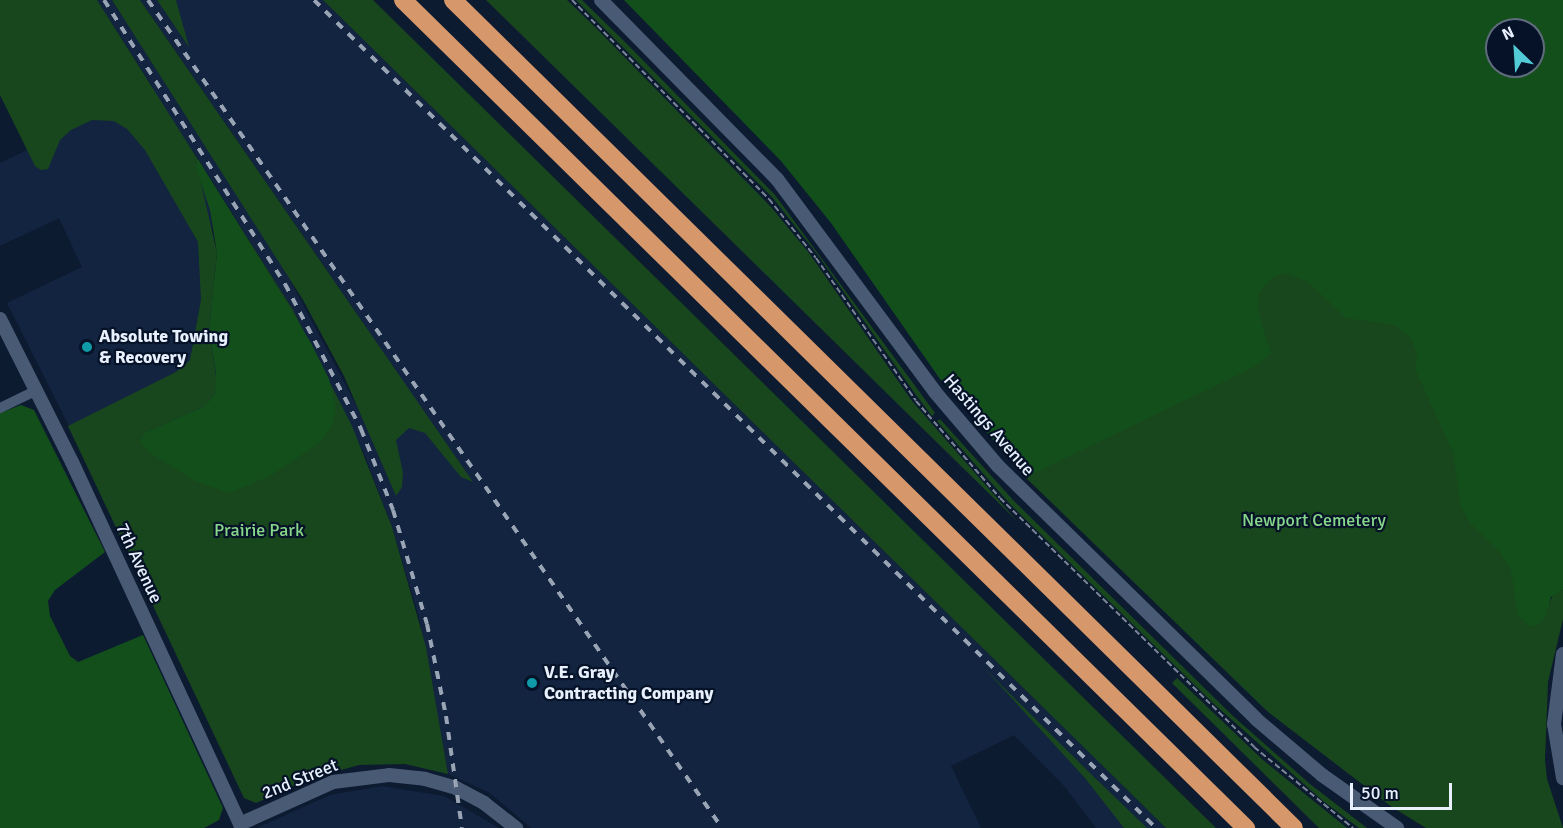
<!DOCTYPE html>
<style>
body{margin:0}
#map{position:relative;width:1563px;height:828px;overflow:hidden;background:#0d1b31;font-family:Signika,sans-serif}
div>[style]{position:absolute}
.built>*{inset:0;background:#122440}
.green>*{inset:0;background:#19471d}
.forest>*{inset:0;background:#134f1b}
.path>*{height:2px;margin-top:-1px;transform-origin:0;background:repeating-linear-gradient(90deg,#7a8597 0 6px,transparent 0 9px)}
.minor>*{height:10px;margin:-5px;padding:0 5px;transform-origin:5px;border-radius:5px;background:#495a75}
.tertiary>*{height:14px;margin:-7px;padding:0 7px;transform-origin:7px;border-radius:7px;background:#495a75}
.motorway>*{height:18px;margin:-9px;padding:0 9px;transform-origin:9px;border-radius:9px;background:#d6976b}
.rail>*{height:4px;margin-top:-2px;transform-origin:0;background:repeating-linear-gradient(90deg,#99a4b4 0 8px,transparent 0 16px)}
.dots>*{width:16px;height:16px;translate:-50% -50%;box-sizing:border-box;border:3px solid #051227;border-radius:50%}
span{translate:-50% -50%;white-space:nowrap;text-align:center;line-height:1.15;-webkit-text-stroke:4.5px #051227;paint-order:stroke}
.poi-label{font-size:18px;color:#e8f0fd;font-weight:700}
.left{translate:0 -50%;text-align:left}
.street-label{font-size:18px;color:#e8f0fd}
.park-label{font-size:18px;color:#88d88b}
.north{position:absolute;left:1485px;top:18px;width:60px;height:60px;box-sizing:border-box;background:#051227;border:2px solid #606b7d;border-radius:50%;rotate:335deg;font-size:16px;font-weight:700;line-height:24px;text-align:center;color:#e8f0fd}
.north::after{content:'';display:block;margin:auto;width:21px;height:27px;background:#52cbd7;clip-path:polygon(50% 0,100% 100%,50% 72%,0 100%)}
.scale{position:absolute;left:1350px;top:783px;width:102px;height:27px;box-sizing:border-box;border:3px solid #e8f0fd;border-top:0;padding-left:8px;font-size:18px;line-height:21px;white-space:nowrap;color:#e8f0fd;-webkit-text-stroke:4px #051227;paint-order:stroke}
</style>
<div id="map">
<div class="built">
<i style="clip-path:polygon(0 0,112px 0,282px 265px,370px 431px,366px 327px,140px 0,323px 0,1166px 828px,1096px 828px,1065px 787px,1014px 735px,951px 766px,981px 828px,531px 828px,490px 793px,448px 774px,419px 617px,392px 527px,364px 454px,293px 310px,192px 149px,211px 201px,219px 408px,91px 470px,7px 303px,82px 267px,59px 218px,0 246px,0 163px,122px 105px,152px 86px,110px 20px)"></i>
<i style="clip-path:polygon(382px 786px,444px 796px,499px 828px,257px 828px,330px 795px)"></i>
</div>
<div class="green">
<i style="clip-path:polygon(evenodd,0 0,97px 0,293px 310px,352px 426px,392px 527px,426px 647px,448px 774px,405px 764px,359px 765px,312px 778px,256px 803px,244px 798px,68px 426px,176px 372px,190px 360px,201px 300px,198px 242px,145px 150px,127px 129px,114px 121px,92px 120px,71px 130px,60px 140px,48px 169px,41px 170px,35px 166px,0 95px,0 0,196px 161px,218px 233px,219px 408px,146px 432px,203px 407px,215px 394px,217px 382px,209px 332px,217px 253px,196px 161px)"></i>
<i style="clip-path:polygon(112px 0,140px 0,473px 482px,461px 477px,425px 433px,409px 428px,396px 440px,403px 473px,402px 487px,396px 496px,344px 376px,303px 300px)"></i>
<i style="clip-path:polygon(157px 0,176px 0,189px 47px)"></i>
<i style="clip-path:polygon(323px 0,373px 0,1216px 828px,1166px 828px)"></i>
<i style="clip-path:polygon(486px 0,567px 0,594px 26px,771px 207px,809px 253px,912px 401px,1017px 521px)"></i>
<i style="clip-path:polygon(576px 0,582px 0,625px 42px,775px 195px,935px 413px,932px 416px,916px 395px,817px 254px,772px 197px)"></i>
<i style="clip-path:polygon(1355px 211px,1547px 608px,1553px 595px,1563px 590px,1563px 619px,1548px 682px,1545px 760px,1547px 779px,1563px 828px,1426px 828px,1392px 807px,1268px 712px,1020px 472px,1250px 361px,1211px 281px)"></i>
<i style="clip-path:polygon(940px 419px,1013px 500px,1233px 716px,1310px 784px,1367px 828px,1359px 828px,1323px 801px,1214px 704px,1010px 504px,937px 421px)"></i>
<i style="clip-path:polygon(983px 667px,1095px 778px,1147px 828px,1124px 828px,1085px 778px)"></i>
<i style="clip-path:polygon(1177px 678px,1263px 760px,1347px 828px,1319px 828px,1172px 683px)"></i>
</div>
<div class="forest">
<i style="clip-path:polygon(evenodd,624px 0,1563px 0,1563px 590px,1551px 597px,1546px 616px,1537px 625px,1529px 626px,1518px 615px,1511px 570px,1499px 551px,1471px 524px,1461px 507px,1453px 452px,1415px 369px,1417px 354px,1411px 338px,1395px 325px,1346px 318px,1308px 282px,1287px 273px,1274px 276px,1259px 292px,1258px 311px,1271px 353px,1254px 367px,1026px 477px,940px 379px,831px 223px,781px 161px,624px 0,1497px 30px,1533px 30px,1533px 66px,1497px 66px,1497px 30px)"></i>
<i style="clip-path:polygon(198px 159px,311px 343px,329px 379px,336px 409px,331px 428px,317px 445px,270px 476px,229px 493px,195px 481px,149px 452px,140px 442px,146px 432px,203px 407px,215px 394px,216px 373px,209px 332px,217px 253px,210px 210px,196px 168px)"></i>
<i style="clip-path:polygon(21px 405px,34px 410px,105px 552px,55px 590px,48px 601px,50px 616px,70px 656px,78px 662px,143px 635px,223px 808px,219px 820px,204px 828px,0 828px,0 413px)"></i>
</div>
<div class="path">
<i style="left:572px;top:0;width:280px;rotate:45.3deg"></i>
<i style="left:769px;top:199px;width:75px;rotate:51.5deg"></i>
<i style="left:816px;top:258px;width:174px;rotate:55deg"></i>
<i style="left:916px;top:401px;width:128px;rotate:49.1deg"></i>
<i style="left:1000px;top:498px;width:356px;rotate:44.4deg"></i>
<i style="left:1254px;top:747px;width:128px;rotate:39.3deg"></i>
</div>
<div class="minor">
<i style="left:0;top:408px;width:39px;rotate:-26deg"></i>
</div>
<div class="tertiary">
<i style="left:601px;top:0;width:251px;rotate:45.5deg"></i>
<i style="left:777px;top:179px;width:265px;rotate:53.4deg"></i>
<i style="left:935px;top:392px;width:97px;rotate:49.6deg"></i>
<i style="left:998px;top:466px;width:361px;rotate:44.4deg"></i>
<i style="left:1256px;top:719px;width:87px;rotate:40.3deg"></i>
<i style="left:1322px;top:775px;width:92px;rotate:35.2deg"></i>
<i style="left:0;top:319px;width:160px;rotate:63.3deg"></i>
<i style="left:72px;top:462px;width:399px;rotate:65.1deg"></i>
<i style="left:240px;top:824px;width:102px;rotate:-24.3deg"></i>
<i style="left:333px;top:782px;width:56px;rotate:-7.1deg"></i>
<i style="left:389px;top:775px;width:36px;rotate:6deg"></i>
<i style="left:425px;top:779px;width:32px;rotate:16deg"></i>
<i style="left:456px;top:788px;width:32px;rotate:28deg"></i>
<i style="left:484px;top:803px;width:41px;rotate:38deg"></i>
<i style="left:1563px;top:654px;width:71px;rotate:97.3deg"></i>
<i style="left:1554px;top:724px;width:55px;rotate:80.5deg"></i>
</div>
<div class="motorway">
<i style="left:403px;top:0;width:1182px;rotate:44.49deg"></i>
<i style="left:453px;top:0;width:1180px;rotate:44.55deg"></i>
</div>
<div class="rail">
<i style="left:104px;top:0;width:337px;rotate:57.5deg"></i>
<i style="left:285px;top:284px;width:164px;rotate:62.3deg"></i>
<i style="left:361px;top:429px;width:87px;rotate:68.4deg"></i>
<i style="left:393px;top:510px;width:119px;rotate:73.4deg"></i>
<i style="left:427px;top:624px;width:94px;rotate:78.3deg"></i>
<i style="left:446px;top:716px;width:113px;rotate:81.9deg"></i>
<i style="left:148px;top:0;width:1008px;rotate:55.27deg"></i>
<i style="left:314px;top:0;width:1181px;rotate:44.52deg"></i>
</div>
<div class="dots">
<i style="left:87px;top:347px;background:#0f9aa8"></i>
<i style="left:532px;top:683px;background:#0f9aa8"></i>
</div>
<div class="poi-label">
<span class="left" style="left:99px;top:347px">Absolute Towing<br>&amp; Recovery</span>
<span class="left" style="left:544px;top:683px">V.E. Gray<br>Contracting Company</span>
</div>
<div class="street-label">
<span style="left:989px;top:425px;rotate:49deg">Hastings Avenue</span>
<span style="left:139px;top:563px;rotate:65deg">7th Avenue</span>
<span style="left:300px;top:779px;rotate:-22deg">2nd Street</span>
</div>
<div class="park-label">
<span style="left:1314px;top:520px">Newport Cemetery</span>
<span style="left:259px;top:530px">Prairie Park</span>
</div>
<div class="north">N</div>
<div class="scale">50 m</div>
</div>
